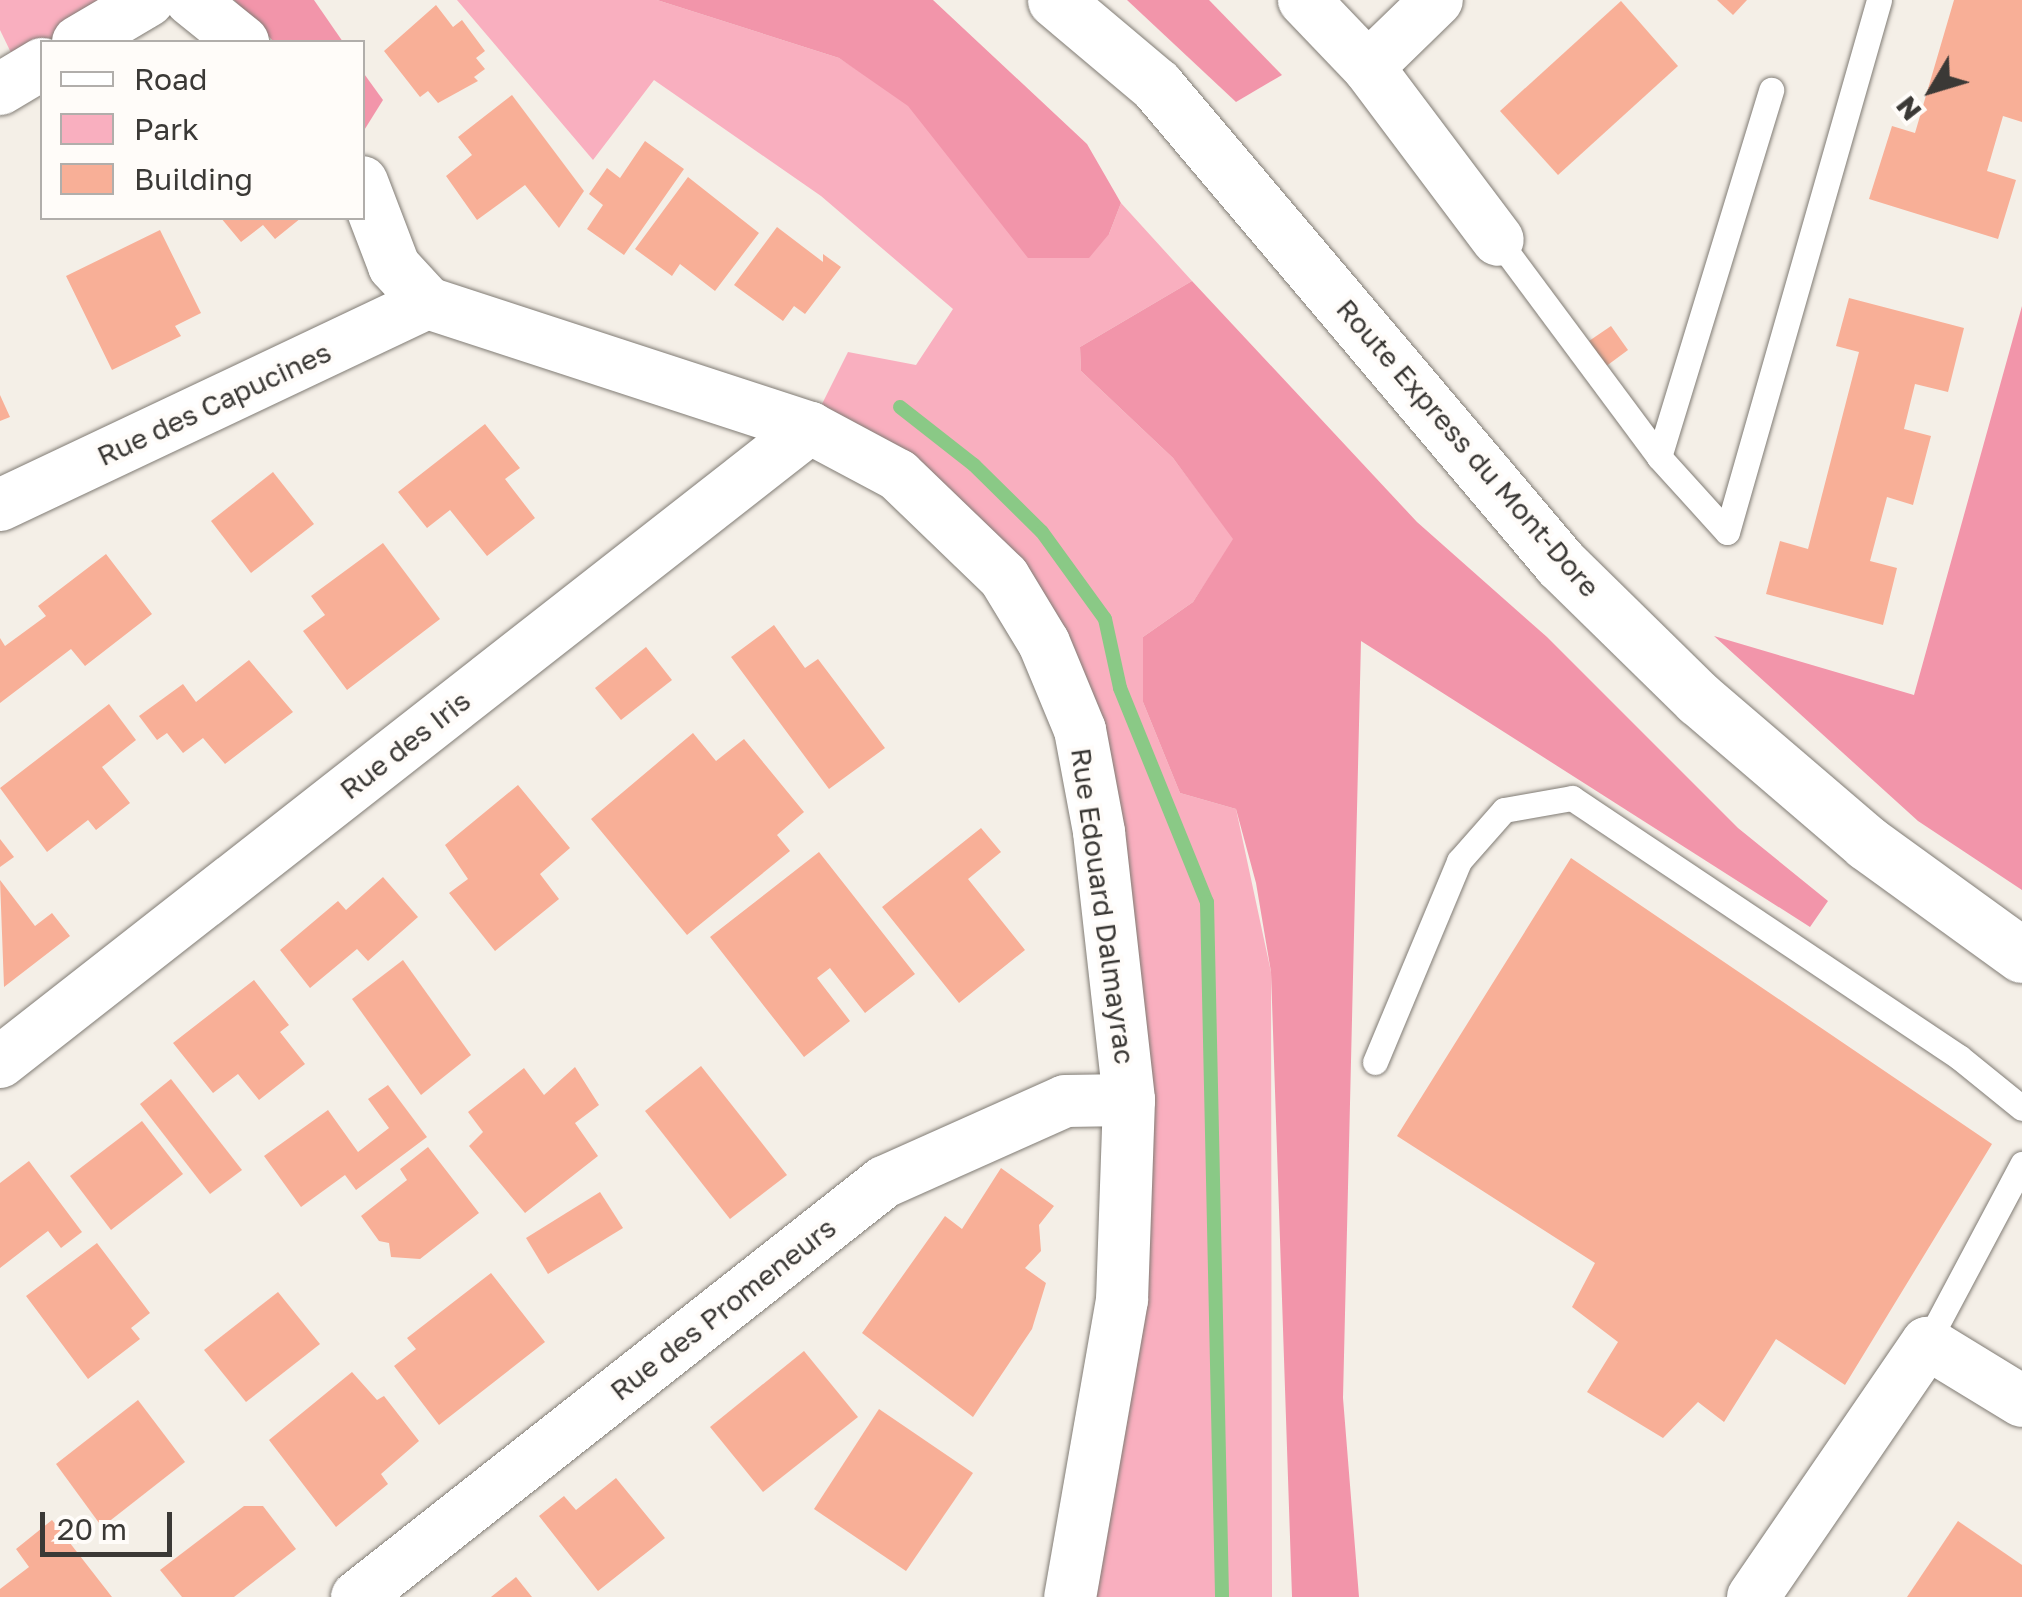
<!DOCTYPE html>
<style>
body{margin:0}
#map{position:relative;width:2022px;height:1597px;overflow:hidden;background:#f4efe7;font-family:"Golos Text",sans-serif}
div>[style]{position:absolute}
.green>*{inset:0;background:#f9afbf}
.forest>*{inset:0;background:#f295aa}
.stream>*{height:14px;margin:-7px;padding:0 7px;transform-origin:7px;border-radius:7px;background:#8ac986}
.building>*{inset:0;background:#f8af97}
.roads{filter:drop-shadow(0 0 2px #817c75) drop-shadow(0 0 2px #817c75)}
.lane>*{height:25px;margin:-12.5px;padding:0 12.5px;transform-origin:12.5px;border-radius:12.5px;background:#fff}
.street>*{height:52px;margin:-26px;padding:0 26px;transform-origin:26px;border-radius:26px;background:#fff}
.primary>*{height:55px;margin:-27.5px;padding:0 27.5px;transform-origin:27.5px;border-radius:27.5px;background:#fff}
span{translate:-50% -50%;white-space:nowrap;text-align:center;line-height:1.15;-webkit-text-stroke:8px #fffcf9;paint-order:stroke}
.street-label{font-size:28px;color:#3b3936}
.legend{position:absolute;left:40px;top:40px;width:325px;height:180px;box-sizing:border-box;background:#fffcf9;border:2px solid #b1aeab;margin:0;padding:12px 18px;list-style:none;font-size:30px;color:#3b3936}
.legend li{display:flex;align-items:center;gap:20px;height:50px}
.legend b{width:50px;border:2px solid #b1aeab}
.north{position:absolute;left:1882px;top:40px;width:100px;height:100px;-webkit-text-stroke:8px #fffcf9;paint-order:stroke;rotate:232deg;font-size:28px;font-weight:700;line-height:40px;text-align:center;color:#3b3936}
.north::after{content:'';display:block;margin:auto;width:35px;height:45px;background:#3b3936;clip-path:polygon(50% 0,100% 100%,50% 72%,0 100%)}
.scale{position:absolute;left:40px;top:1512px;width:132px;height:45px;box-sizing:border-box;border:5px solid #3b3936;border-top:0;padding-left:12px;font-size:30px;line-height:35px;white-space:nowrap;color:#3b3936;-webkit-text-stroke:8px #fffcf9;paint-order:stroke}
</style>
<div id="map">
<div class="green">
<i style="clip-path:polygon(0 0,111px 0,16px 63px,0 30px)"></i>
<i style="clip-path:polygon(457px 0,657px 0,839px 58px,1109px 234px,1121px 203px,1192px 281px,1080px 347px,1081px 371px,1173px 458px,1234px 539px,1193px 602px,1143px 637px,1143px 702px,1180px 793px,1236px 809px,1271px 972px,1272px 1597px,1070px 1597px,1129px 1100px,1044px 643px,810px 428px,848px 352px,916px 365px,953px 309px,821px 196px,654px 80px,593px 160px)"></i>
</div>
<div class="forest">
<i style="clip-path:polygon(234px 0,314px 0,343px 42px,274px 42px)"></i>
<i style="clip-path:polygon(657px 0,933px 0,1087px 144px,1121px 203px,1109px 234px,1089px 258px,1028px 258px,908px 106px,839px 58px)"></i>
<i style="clip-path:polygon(1127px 0,1209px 0,1282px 75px,1236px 102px)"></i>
<i style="clip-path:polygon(362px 71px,383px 100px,363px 132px,362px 132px)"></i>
<i style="clip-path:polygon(1192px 281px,1417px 522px,1547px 637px,1738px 828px,1828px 901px,1810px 927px,1361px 641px,1343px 1398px,1359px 1597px,1292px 1597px,1271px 972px,1256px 883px,1236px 809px,1180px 793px,1143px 702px,1143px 637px,1193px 602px,1233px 539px,1173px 458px,1081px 371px,1080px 347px)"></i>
<i style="clip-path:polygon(2022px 306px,2022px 890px,1918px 821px,1714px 636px,1914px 695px)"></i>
</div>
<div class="stream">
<i style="left:900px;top:407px;width:94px;rotate:38.1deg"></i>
<i style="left:974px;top:465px;width:95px;rotate:44.6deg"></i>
<i style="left:1042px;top:532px;width:107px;rotate:54.1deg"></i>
<i style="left:1105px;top:619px;width:71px;rotate:77.7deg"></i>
<i style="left:1120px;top:688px;width:231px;rotate:67.9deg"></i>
<i style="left:1207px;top:902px;width:695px;rotate:88.76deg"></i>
</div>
<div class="building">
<i style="clip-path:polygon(1717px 0,1747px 0,1733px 15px)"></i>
<i style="clip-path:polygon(1954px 0,2022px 0,2022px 122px,2003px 116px,1987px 171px,2016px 180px,1998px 239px,1869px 199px,1892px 126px,1915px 133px)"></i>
<i style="clip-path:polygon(1621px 1px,1678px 66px,1558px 175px,1500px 111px)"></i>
<i style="clip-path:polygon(436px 5px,453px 27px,462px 20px,485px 51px,476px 58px,485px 69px,474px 77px,478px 81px,438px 103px,428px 91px,420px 97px,384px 51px)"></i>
<i style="clip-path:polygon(512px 95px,584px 191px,559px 228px,525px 185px,477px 220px,446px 176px,472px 155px,458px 137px)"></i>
<i style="clip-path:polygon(645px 141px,684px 169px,624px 255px,587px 229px,603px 205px,589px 194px,607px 168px,620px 178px)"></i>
<i style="clip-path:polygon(688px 177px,759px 233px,715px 291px,680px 264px,672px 276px,635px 249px)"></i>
<i style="clip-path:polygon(221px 218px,301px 218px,275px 239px,263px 225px,241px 242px)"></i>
<i style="clip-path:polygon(777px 227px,823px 262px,823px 254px,841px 267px,805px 314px,794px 306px,783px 321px,734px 285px)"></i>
<i style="clip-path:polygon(160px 230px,201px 313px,175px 326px,181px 336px,112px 370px,66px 276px)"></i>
<i style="clip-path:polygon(1849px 298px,1964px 328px,1948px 392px,1915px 384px,1904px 429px,1931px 436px,1913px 505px,1887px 497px,1870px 561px,1897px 568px,1883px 625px,1766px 594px,1780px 541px,1808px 549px,1859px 352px,1836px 346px)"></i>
<i style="clip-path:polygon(1611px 326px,1628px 350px,1605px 367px,1589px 341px)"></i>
<i style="clip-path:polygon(0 395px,10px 417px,0 421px)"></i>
<i style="clip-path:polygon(485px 424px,520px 468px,505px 479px,535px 518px,487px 556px,450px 510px,427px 528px,398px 492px)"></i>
<i style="clip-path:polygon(273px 472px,314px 524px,251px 573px,211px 521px)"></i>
<i style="clip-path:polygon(383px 543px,440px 619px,347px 690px,303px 631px,325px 615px,311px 596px)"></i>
<i style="clip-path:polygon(106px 554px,152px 614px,85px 666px,71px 649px,0 703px,0 638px,5px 646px,46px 616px,38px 606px)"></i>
<i style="clip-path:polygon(774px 625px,805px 668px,818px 659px,885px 748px,829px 789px,731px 657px)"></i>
<i style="clip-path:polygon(646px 647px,672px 680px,621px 720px,595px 688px)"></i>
<i style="clip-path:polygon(249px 660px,293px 712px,225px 764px,203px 738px,183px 753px,167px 733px,157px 740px,139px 716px,183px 684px,196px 702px)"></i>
<i style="clip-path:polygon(109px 704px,136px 740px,102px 767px,130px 803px,96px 830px,88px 820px,47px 852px,0 788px)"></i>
<i style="clip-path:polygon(693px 733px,716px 761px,744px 739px,804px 812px,777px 835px,790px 851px,687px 935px,591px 819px)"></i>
<i style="clip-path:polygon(518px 785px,570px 848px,540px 874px,559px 899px,495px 951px,449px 893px,468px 879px,445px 845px)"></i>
<i style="clip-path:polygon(981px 828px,1001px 852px,968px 879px,1025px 950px,959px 1003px,882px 907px)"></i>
<i style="clip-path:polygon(0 839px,14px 857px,0 867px)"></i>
<i style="clip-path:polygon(819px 852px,915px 974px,865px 1013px,830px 968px,817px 978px,850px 1021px,804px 1057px,710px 937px)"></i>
<i style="clip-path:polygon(1571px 858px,1992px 1144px,1845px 1385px,1776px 1339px,1724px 1422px,1698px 1402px,1663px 1438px,1587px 1392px,1618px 1342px,1572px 1307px,1595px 1263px,1397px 1136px)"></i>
<i style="clip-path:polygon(383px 877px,418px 917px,368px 961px,357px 949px,310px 988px,280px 950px,338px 901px,346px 910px)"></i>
<i style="clip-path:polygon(0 880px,35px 926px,52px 913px,70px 936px,4px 987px)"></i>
<i style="clip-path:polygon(403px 960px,471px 1055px,421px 1095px,352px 999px)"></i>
<i style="clip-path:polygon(254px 980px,289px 1025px,280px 1032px,305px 1064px,259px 1100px,238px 1074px,213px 1093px,173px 1043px)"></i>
<i style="clip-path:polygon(701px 1066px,787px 1175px,730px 1219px,645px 1111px)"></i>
<i style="clip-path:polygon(575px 1067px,599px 1105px,575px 1123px,598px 1156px,525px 1213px,469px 1146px,483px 1132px,468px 1112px,524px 1068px,544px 1095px)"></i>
<i style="clip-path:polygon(171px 1079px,242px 1170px,210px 1194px,140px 1104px)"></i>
<i style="clip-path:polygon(388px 1085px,427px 1137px,356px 1190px,345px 1175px,301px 1207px,264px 1156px,328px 1110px,358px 1152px,389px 1128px,368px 1099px)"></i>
<i style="clip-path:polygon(142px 1121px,183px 1174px,111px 1230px,70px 1176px)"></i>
<i style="clip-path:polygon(428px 1147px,479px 1213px,420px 1259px,391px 1257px,389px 1243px,379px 1241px,361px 1216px,407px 1180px,400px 1169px)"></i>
<i style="clip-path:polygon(29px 1161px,82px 1232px,61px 1248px,48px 1231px,0 1268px,0 1183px)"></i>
<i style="clip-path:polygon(1001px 1168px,1054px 1206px,1039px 1225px,1041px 1251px,1025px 1268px,1046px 1283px,1032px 1329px,973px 1417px,862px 1333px,945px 1216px,962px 1229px)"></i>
<i style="clip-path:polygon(600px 1192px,623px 1228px,548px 1274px,526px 1238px)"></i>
<i style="clip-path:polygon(97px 1243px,150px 1313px,131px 1328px,140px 1339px,88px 1379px,26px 1296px)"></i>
<i style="clip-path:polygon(491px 1273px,545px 1342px,439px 1425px,394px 1366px,416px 1349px,407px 1338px)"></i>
<i style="clip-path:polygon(278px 1292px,320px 1344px,246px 1402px,204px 1350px)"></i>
<i style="clip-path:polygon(804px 1351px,858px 1417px,763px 1492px,710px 1427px)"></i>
<i style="clip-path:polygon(352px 1372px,377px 1400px,384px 1396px,419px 1441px,381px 1474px,388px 1484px,336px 1527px,269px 1440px)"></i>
<i style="clip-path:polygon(138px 1400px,185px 1462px,102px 1527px,56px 1464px)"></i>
<i style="clip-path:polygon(879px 1409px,973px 1473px,906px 1571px,814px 1509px)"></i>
<i style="clip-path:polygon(616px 1478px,665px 1538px,598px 1591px,539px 1516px,564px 1496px,576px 1510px)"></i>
<i style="clip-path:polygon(244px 1506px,263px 1506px,296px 1549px,234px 1597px,182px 1597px,160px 1570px)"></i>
<i style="clip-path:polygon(52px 1520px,112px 1597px,0 1597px,0 1589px,29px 1567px,16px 1549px)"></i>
<i style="clip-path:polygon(1958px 1521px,2022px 1565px,2022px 1597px,1907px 1597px)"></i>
<i style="clip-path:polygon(516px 1577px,532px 1597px,491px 1597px)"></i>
</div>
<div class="roads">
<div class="lane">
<i style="left:1498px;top:240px;width:270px;rotate:53.4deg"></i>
<i style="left:1659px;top:457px;width:384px;rotate:-73deg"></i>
<i style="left:1659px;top:457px;width:101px;rotate:47.8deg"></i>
<i style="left:1727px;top:532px;width:553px;rotate:-74.05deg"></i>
<i style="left:1375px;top:1062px;width:218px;rotate:-67.3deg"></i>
<i style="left:1459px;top:861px;width:68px;rotate:-48.6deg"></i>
<i style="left:1504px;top:810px;width:69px;rotate:-10deg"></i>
<i style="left:1572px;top:798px;width:466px;rotate:33.8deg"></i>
<i style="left:1959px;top:1057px;width:81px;rotate:39deg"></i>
<i style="left:1927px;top:1343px;width:203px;rotate:-62deg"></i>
</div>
<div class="street">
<i style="left:191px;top:0;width:67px;rotate:38.9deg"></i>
<i style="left:1304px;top:0;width:93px;rotate:46.3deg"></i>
<i style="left:1368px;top:67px;width:216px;rotate:53.1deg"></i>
<i style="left:78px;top:42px;width:82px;rotate:-30.6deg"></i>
<i style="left:1368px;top:67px;width:96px;rotate:-44.2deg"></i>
<i style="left:0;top:89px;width:49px;rotate:-30.8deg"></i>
<i style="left:362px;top:182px;width:90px;rotate:69.1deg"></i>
<i style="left:394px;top:266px;width:50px;rotate:47.4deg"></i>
<i style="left:428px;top:303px;width:402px;rotate:18.1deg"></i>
<i style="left:810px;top:428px;width:100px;rotate:28.1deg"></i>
<i style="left:898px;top:475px;width:147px;rotate:43.9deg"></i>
<i style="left:1004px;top:577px;width:77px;rotate:58.8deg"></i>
<i style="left:1044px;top:643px;width:94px;rotate:67.5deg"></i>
<i style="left:1080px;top:730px;width:104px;rotate:79.4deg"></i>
<i style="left:1099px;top:832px;width:270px;rotate:83.6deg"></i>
<i style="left:1129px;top:1100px;width:200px;rotate:92deg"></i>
<i style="left:1122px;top:1300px;width:302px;rotate:99.9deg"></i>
<i style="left:0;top:505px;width:473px;rotate:-25.3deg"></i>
<i style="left:0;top:1062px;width:1029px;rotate:-38.05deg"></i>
<i style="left:357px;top:1597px;width:671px;rotate:-38.22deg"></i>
<i style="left:884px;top:1182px;width:198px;rotate:-24.1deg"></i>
<i style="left:1065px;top:1101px;width:64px;rotate:-0.9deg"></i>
<i style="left:1753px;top:1597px;width:308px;rotate:-55.6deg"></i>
<i style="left:1927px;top:1343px;width:111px;rotate:31.4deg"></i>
</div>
<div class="primary">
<i style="left:1055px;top:0;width:132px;rotate:40.1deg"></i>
<i style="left:1156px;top:85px;width:627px;rotate:49.79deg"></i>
<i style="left:1561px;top:564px;width:193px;rotate:44.4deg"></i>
<i style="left:1699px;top:699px;width:221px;rotate:40.6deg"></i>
<i style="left:1867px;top:843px;width:191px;rotate:35.9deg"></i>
</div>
</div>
<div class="street-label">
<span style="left:214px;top:404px;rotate:-25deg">Rue des Capucines</span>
<span style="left:1468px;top:448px;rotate:49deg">Route Express du Mont-Dore</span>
<span style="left:405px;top:745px;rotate:-38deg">Rue des Iris</span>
<span style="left:1103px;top:906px;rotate:82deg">Rue Edouard Dalmayrac</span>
<span style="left:723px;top:1309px;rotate:-38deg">Rue des Promeneurs</span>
</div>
<ul class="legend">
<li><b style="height:12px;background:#fff"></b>Road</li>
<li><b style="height:28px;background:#f9afbf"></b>Park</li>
<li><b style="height:28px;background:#f8af97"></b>Building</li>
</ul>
<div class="north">N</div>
<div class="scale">20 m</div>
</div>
